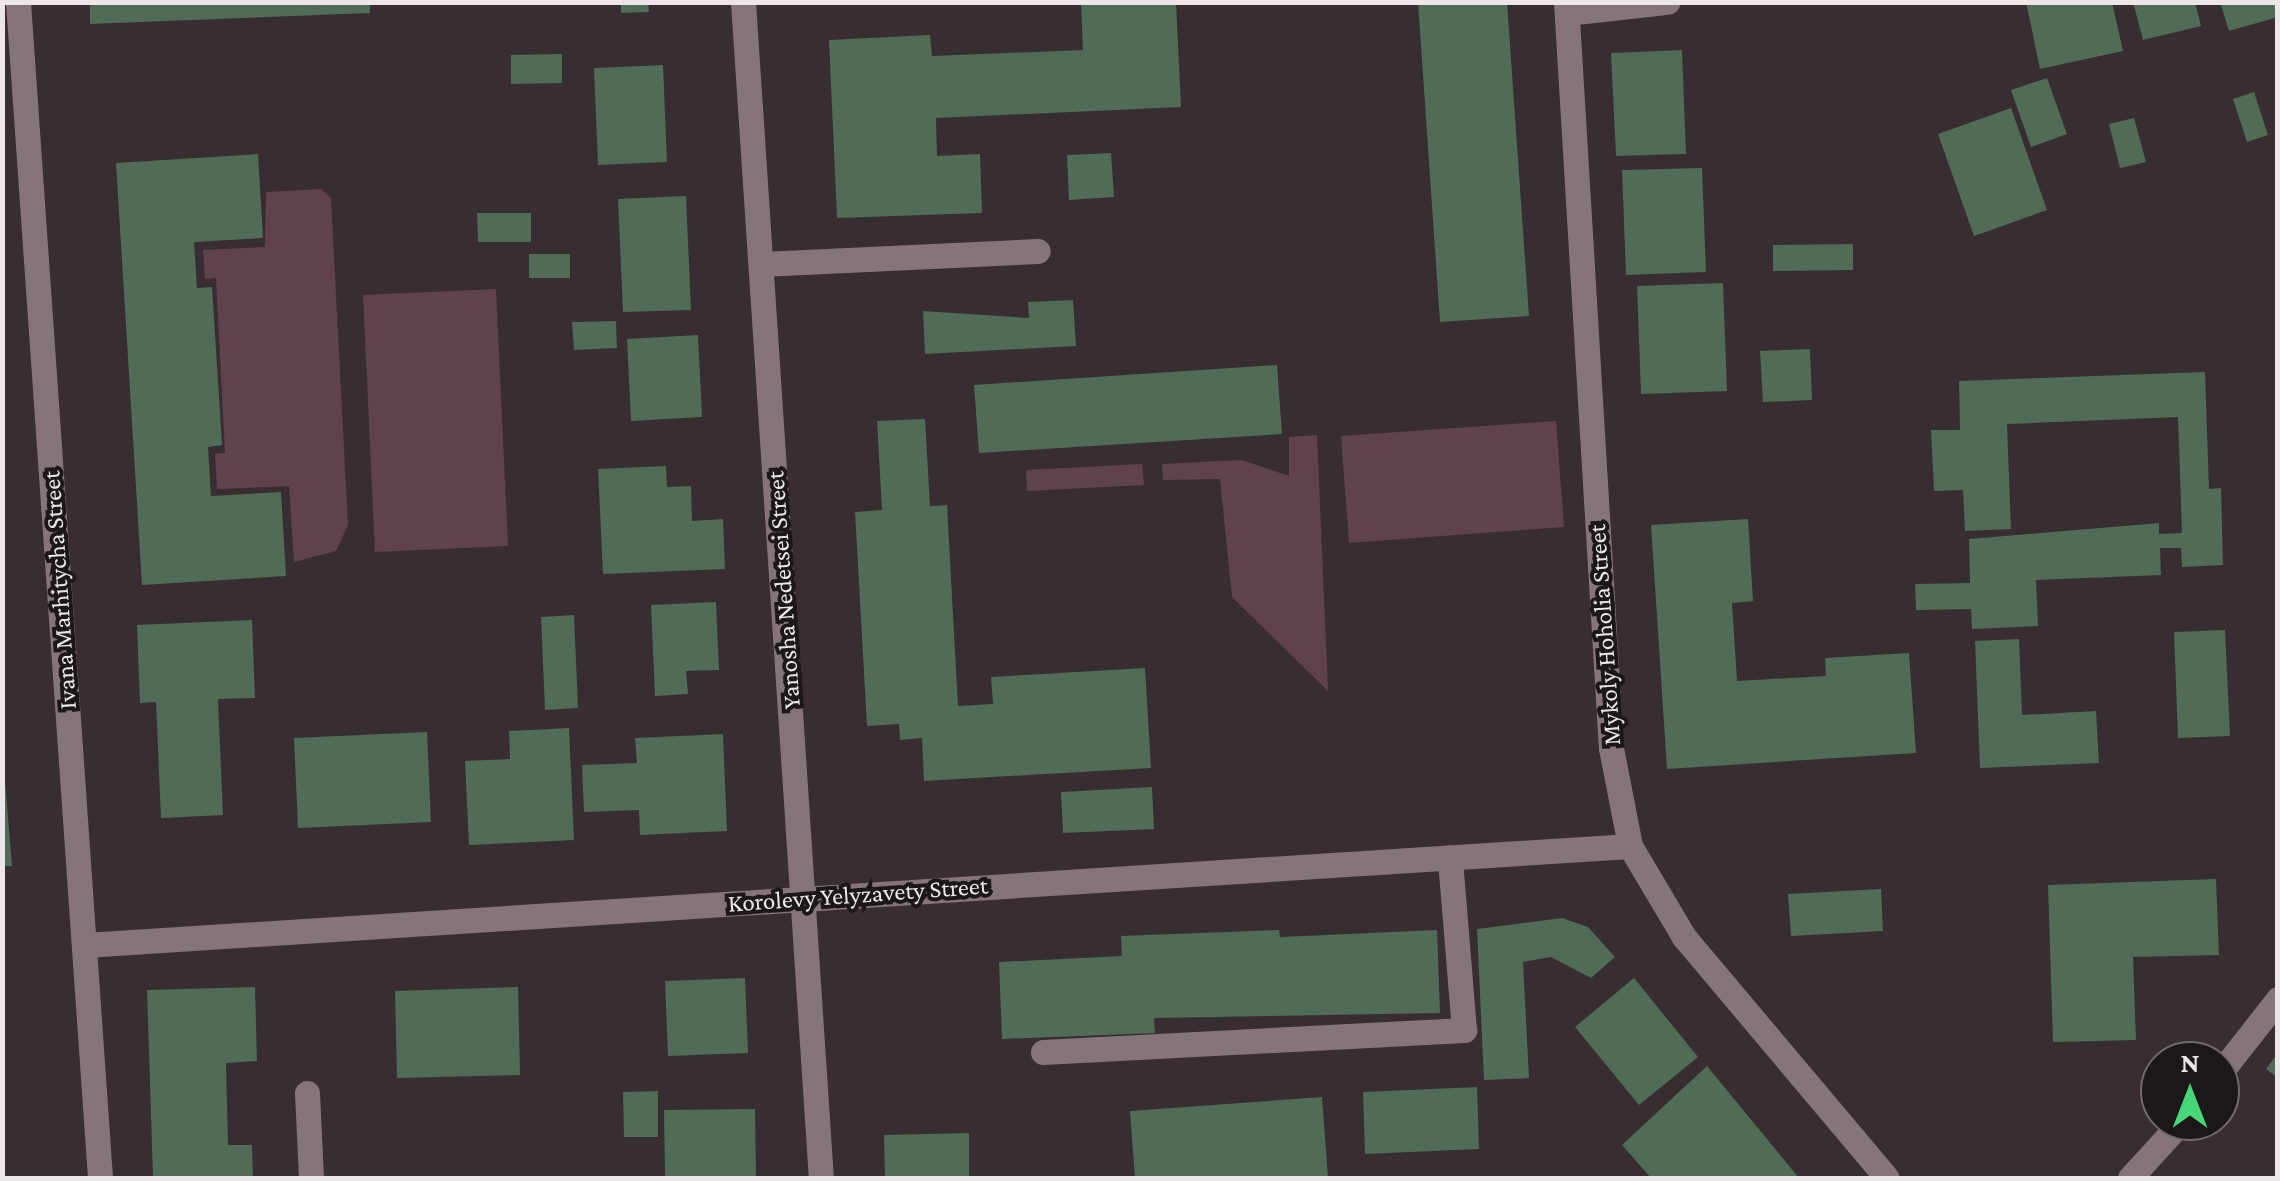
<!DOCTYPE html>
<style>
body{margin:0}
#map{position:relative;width:2280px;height:1181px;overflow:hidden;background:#382d30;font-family:"Crimson Pro",serif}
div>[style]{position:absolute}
.green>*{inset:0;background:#60424b}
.building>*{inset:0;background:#506b56}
.minor>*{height:25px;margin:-12.5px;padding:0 12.5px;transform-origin:12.5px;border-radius:12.5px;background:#857579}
span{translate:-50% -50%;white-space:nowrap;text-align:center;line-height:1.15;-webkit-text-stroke:8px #1c1718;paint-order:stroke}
.street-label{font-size:25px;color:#ede6e8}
.frame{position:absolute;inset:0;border:5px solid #ede6e8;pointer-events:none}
.north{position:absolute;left:2140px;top:1041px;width:100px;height:100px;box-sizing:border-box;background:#1c1718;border:2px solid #706a6b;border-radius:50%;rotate:0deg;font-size:28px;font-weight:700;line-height:40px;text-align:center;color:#ede6e8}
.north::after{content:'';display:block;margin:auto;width:35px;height:45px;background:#48d778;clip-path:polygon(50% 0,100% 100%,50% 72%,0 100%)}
</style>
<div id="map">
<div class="green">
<i style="clip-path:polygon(321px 189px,331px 198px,348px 525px,336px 551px,294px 562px,289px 486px,217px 489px,215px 454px,225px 453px,216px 278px,205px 279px,203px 250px,265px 247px,266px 192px)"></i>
<i style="clip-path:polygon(496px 289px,508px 546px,375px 552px,363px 295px)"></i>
<i style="clip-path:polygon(1556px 421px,1564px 527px,1349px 543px,1341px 436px)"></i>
<i style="clip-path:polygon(1317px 435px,1328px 691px,1232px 597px,1220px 479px,1163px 480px,1162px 464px,1242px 460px,1289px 476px,1289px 437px)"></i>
<i style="clip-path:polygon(1142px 464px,1144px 485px,1027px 491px,1026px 470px)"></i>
</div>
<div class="building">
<i style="clip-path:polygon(90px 2px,370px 2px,370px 13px,90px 24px)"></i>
<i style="clip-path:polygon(621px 2px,648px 2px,649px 12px,621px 13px)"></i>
<i style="clip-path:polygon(1081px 2px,1176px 2px,1181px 107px,936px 118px,937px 156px,980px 154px,982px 213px,837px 218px,829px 40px,930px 35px,932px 56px,1083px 50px)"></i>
<i style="clip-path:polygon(1418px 2px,1507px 2px,1529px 316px,1440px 322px)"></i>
<i style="clip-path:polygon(2026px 2px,2112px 2px,2123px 51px,2040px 69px)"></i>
<i style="clip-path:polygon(2133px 2px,2195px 2px,2201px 26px,2143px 40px)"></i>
<i style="clip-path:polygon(2220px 2px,2278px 2px,2278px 17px,2229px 31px)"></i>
<i style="clip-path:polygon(1682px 50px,1686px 154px,1616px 156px,1611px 53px)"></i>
<i style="clip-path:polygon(562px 54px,562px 83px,511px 84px,511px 55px)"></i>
<i style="clip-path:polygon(663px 65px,667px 162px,598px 165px,594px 68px)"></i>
<i style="clip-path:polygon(2047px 78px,2067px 134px,2031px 147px,2011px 90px)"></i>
<i style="clip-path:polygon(2254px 92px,2268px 135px,2247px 142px,2233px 99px)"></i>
<i style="clip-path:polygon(2011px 108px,2047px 210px,1974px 236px,1938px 134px)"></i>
<i style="clip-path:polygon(2134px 118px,2146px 162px,2120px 168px,2109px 124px)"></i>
<i style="clip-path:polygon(1111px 153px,1114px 197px,1069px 200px,1067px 155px)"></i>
<i style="clip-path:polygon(258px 154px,263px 238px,194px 242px,197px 288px,212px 287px,222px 445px,208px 447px,211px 496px,281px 492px,286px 576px,142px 585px,116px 163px)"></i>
<i style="clip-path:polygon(1702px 168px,1706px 272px,1626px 275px,1622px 170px)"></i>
<i style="clip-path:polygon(686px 196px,691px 310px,623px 312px,618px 199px)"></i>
<i style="clip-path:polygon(477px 213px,531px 213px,531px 242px,478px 242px)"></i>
<i style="clip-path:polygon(1853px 244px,1853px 270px,1773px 271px,1773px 245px)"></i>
<i style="clip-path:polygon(529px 254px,570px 254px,570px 278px,529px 278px)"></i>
<i style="clip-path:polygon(1723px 283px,1727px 391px,1641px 394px,1637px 286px)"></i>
<i style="clip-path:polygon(1073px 300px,1076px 346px,925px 354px,923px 311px,1029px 318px,1028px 302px)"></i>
<i style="clip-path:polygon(616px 321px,617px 348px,574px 350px,572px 322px)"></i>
<i style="clip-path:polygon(698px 335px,702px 417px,631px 421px,627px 339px)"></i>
<i style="clip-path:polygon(1810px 349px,1812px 400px,1763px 402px,1760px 351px)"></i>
<i style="clip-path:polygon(1277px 365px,1282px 434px,979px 453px,974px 385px)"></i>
<i style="clip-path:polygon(2205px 372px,2209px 489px,2221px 488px,2223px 565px,2182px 567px,2181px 548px,2160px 548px,2161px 575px,2036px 580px,2038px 626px,1972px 629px,1971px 609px,1916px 610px,1915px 584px,1970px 583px,1969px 539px,2159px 523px,2159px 534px,2182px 533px,2178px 417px,2007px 424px,2011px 529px,1965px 531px,1963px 490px,1934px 491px,1931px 430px,1960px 430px,1959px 381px)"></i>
<i style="clip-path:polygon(925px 419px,930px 506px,947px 505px,958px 706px,993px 704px,991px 677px,1145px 668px,1151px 768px,924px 781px,922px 738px,900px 740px,899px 724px,867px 726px,855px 512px,882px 510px,877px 421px)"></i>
<i style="clip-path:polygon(666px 466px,667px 487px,691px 486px,692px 521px,723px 519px,725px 569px,603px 574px,598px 469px)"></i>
<i style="clip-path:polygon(1748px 519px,1753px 601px,1732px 603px,1737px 681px,1826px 676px,1825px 658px,1909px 653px,1916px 753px,1667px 769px,1651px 525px)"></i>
<i style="clip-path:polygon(716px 602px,719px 670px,686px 671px,688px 694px,655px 696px,651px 605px)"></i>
<i style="clip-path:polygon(574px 615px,578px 708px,545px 710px,541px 617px)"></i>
<i style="clip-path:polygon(252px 620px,255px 698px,218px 699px,223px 815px,161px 818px,156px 702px,140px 703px,137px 625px)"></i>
<i style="clip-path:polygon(2225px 630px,2230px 736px,2178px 738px,2174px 632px)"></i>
<i style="clip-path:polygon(2019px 639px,2022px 715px,2096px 711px,2099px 763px,1980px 768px,1975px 641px)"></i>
<i style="clip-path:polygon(569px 728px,574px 840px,469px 845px,465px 761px,510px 759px,509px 731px)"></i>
<i style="clip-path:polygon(427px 732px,431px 822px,298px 828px,294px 738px)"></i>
<i style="clip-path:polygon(723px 734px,727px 831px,640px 835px,639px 810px,584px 812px,582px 765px,637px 763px,635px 738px)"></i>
<i style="clip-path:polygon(2px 744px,12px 866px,2px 866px)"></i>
<i style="clip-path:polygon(1152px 787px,1154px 829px,1063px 833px,1061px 792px)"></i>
<i style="clip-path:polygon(2216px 879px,2219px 955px,2133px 957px,2136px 1040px,2053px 1042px,2048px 885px)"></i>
<i style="clip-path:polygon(1881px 889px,1883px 931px,1791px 936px,1788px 894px)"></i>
<i style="clip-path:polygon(1562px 918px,1588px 927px,1615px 957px,1591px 978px,1551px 957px,1523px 962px,1529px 1078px,1484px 1080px,1477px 929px)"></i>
<i style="clip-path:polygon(1279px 930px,1280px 937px,1437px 930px,1440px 1013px,1154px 1018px,1155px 1033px,1002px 1039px,999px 962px,1122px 956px,1121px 936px)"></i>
<i style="clip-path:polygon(745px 978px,748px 1053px,668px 1056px,665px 981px)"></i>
<i style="clip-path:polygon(1634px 978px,1698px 1057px,1639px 1105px,1575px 1027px)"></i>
<i style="clip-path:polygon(255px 987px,257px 1061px,226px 1063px,228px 1145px,252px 1145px,253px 1178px,153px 1178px,147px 990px)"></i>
<i style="clip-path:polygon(518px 987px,520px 1075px,397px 1078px,395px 991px)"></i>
<i style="clip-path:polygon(2278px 1053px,2278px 1078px,2266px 1069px)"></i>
<i style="clip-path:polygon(1707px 1066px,1799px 1178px,1651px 1178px,1622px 1145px)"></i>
<i style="clip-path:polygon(1477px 1087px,1479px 1149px,1365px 1154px,1363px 1092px)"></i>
<i style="clip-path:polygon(658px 1091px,658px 1137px,624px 1137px,623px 1092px)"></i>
<i style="clip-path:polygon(1322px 1097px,1328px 1178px,1135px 1178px,1130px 1111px)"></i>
<i style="clip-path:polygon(755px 1109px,756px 1178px,665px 1178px,664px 1110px)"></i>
<i style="clip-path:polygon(969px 1133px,969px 1178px,885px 1178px,884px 1135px)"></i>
</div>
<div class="minor">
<i style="left:18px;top:2px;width:1179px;rotate:86.01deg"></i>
<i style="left:743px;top:2px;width:1179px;rotate:86.21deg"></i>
<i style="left:1566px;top:2px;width:747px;rotate:86.55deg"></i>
<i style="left:1611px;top:748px;width:100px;rotate:79deg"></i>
<i style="left:1630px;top:846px;width:106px;rotate:59.3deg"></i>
<i style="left:1684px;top:937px;width:315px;rotate:49.9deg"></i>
<i style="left:1567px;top:13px;width:101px;rotate:-6.3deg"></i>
<i style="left:761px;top:264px;width:277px;rotate:-2.7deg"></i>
<i style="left:85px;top:945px;width:1548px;rotate:-3.67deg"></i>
<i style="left:1043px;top:1052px;width:422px;rotate:-3deg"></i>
<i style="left:1464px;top:1030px;width:173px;rotate:-94.7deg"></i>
<i style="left:2220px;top:1073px;width:94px;rotate:-51.9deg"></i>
<i style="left:307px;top:1093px;width:85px;rotate:87.3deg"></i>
<i style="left:2130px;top:1178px;width:77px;rotate:-47.6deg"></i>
</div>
<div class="street-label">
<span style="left:60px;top:590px;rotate:-94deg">Ivana Marhitycha Street</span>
<span style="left:784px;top:590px;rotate:-94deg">Yanosha Nedetsei Street</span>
<span style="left:1605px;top:635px;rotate:-94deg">Mykoly Hoholia Street</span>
<span style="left:858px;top:895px;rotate:-4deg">Korolevy Yelyzavety Street</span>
</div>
<div class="frame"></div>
<div class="north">N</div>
</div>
